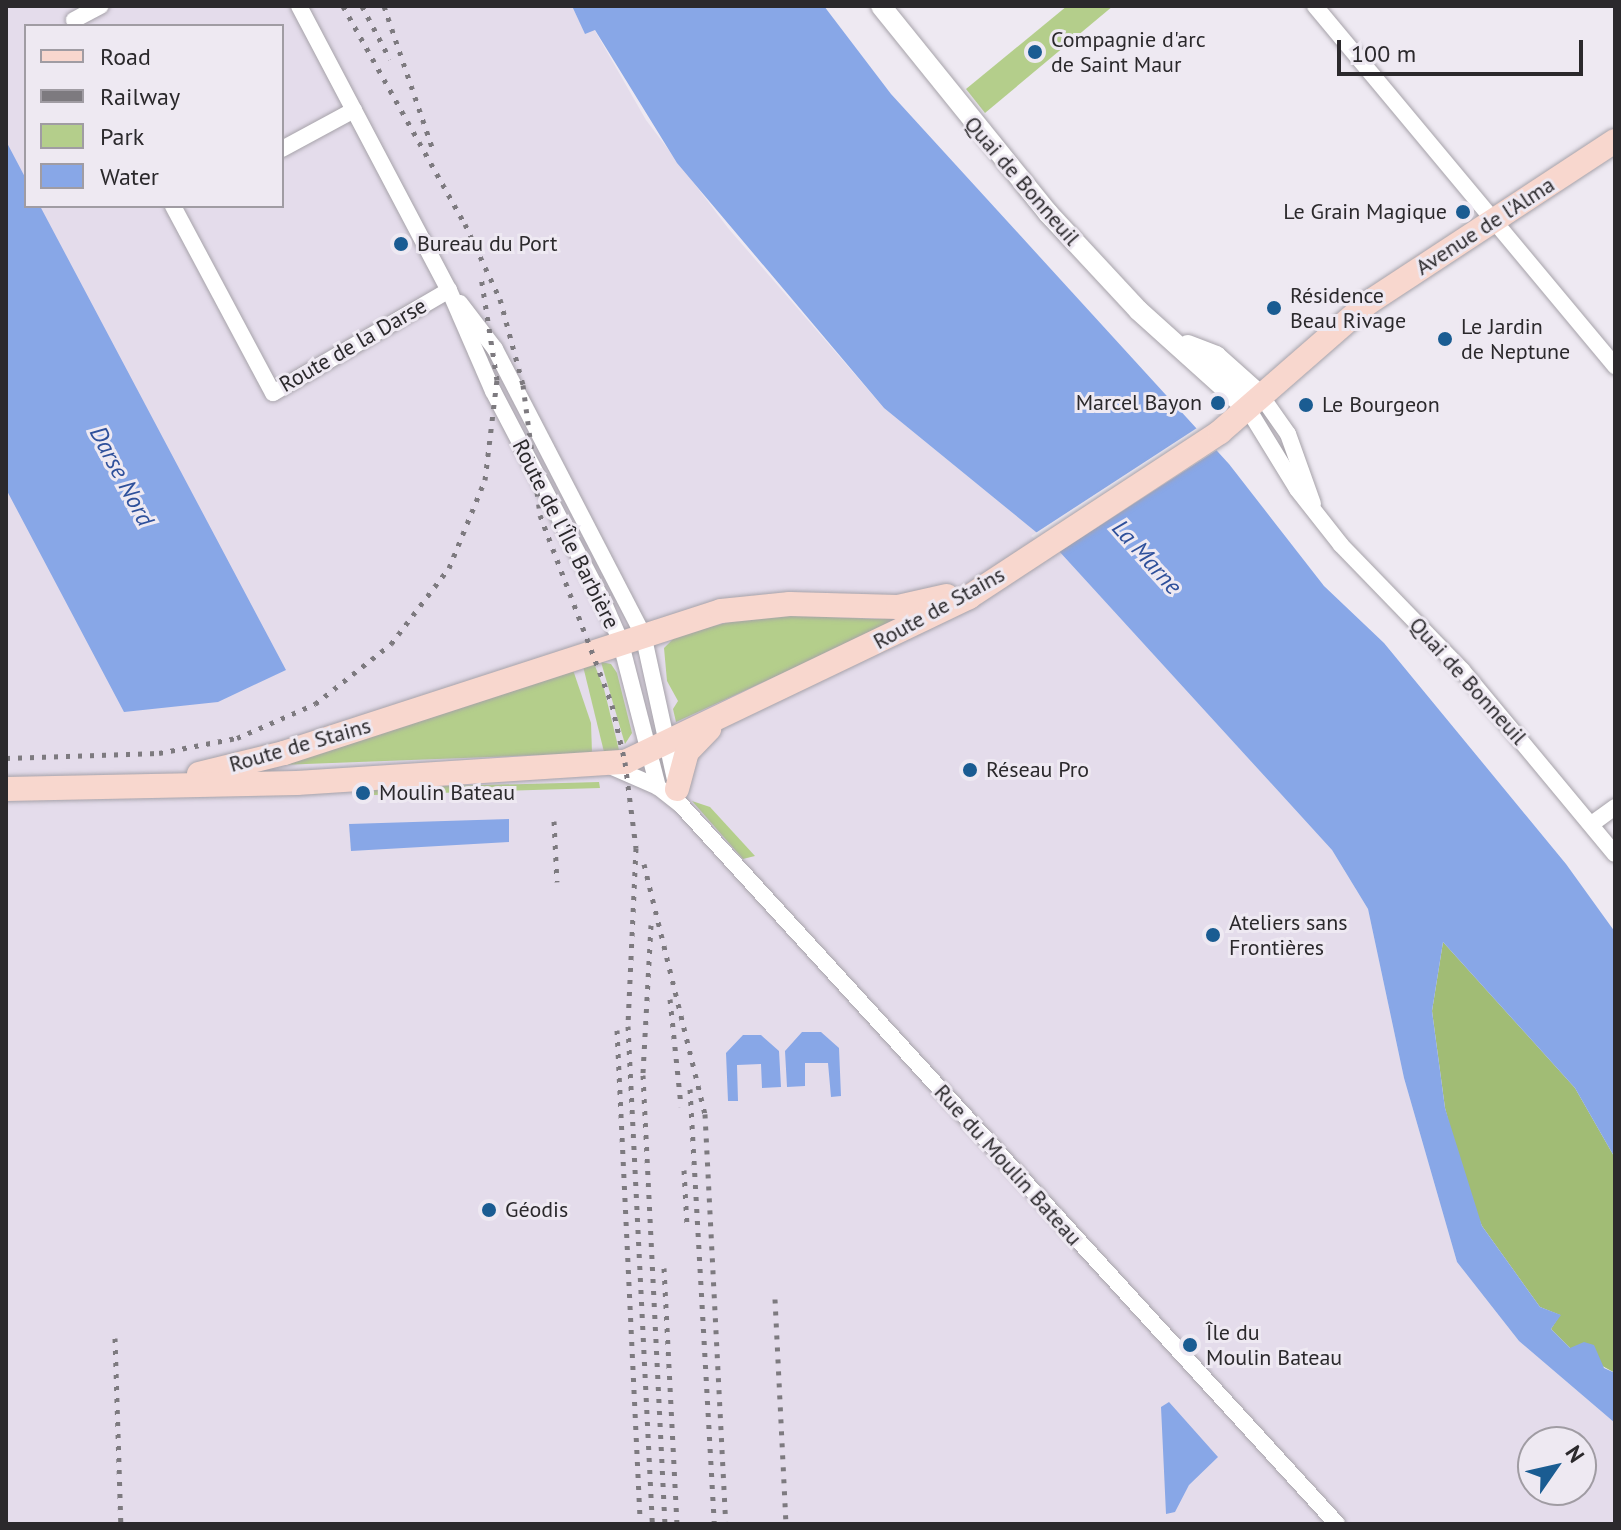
<!DOCTYPE html>
<meta charset="utf-8">
<style>
body{margin:0}
#map{position:relative;width:1621px;height:1530px;overflow:hidden;background:#eee9f2;font-family:"PT Sans",sans-serif}
div>[style]{position:absolute}
.built>*{inset:0;background:#e4dceb}
.green>*{inset:0;background:#b4ce8b}
.forest>*{inset:0;background:#a1bc75}
.water>*{inset:0;background:#88a7e7}
.pier>*{inset:0;background:#eee9f2}
.roads{filter:drop-shadow(0 0 2px #a6a2a9) drop-shadow(0 0 2px #a6a2a9)}
.minor>*{height:16px;margin:-8px;padding:0 8px;transform-origin:8px;border-radius:8px;background:#fff}
.tertiary>*{height:20px;margin:-10px;padding:0 10px;transform-origin:10px;border-radius:10px;background:#fff}
.secondary>*{height:24px;margin:-12px;padding:0 12px;transform-origin:12px;border-radius:12px;background:#f8d7ce}
.rail>*{height:5px;margin-top:-2.5px;transform-origin:0;background:repeating-linear-gradient(90deg,#7d7a7f 0 4px,transparent 0 12px)}
.dots>*{width:22px;height:22px;translate:-50% -50%;box-sizing:border-box;border:4px solid #eee9f2;border-radius:50%}
span{translate:-50% -50%;white-space:nowrap;text-align:center;line-height:1.15;-webkit-text-stroke:6px #eee9f2;paint-order:stroke}
.poi-label{font-size:22px;color:#2b292c}
.left{translate:0 -50%;text-align:left}
.right{translate:-100% -50%;text-align:right}
.street-label{font-size:22px;color:#2b292c}
.water-label{font-size:24px;color:#2e509b;font-style:italic}
.frame{position:absolute;inset:0;border:8px solid #2b292c;pointer-events:none}
.legend{position:absolute;left:24px;top:24px;width:260px;height:184px;box-sizing:border-box;background:#eee9f2;border:2px solid #a09ca3;margin:0;padding:10px 14px;list-style:none;font-size:24px;color:#2b292c}
.legend li{display:flex;align-items:center;gap:16px;height:40px}
.legend b{width:40px;border:2px solid #a09ca3}
.north{position:absolute;left:1517px;top:1426px;width:80px;height:80px;box-sizing:border-box;background:#eee9f2;border:2px solid #a09ca3;border-radius:50%;rotate:56deg;font-size:22px;font-weight:700;line-height:32px;text-align:center;color:#2b292c}
.north::after{content:'';display:block;margin:auto;width:28px;height:36px;background:#1a5c92;clip-path:polygon(50% 0,100% 100%,50% 72%,0 100%)}
.scale{position:absolute;left:1337px;top:40px;width:246px;height:36px;box-sizing:border-box;border:4px solid #2b292c;border-top:0;padding-left:10px;font-size:24px;line-height:28px;white-space:nowrap;color:#2b292c;-webkit-text-stroke:6px #eee9f2;paint-order:stroke}
</style>
<div id="map">
<div class="built">
<i style="clip-path:polygon(evenodd,6px 6px,572px 6px,585px 33px,594px 29px,646px 120px,728px 228px,884px 408px,1058px 550px,1332px 850px,1368px 909px,1404px 1078px,1457px 1262px,1519px 1341px,1615px 1423px,1615px 1524px,6px 1524px,6px 6px,26px 26px,282px 26px,282px 206px,26px 206px,26px 26px,6px 6px,1533px 1442px,1581px 1442px,1581px 1490px,1533px 1490px,1533px 1442px)"></i>
</div>
<div class="green">
<i style="clip-path:polygon(1067px 6px,1113px 6px,985px 113px,966px 89px)"></i>
<i style="clip-path:polygon(762px 614px,875px 619px,906px 617px,676px 722px,673px 709px,678px 701px,667px 681px,664px 648px,677px 635px)"></i>
<i style="clip-path:polygon(592px 658px,604px 689px,619px 750px,604px 752px,582px 662px)"></i>
<i style="clip-path:polygon(601px 662px,611px 664px,617px 673px,632px 733px,625px 744px)"></i>
<i style="clip-path:polygon(571px 664px,591px 723px,592px 753px,280px 765px)"></i>
<i style="clip-path:polygon(599px 782px,600px 788px,374px 795px,374px 788px)"></i>
<i style="clip-path:polygon(692px 801px,710px 807px,755px 856px,743px 859px)"></i>
</div>
<div class="forest">
<i style="clip-path:polygon(1443px 942px,1575px 1088px,1615px 1158px,1615px 1373px,1570px 1348px,1551px 1329px,1560px 1315px,1540px 1307px,1482px 1226px,1465px 1185px,1445px 1108px,1432px 1011px)"></i>
</div>
<div class="water">
<i style="clip-path:polygon(572px 6px,824px 6px,891px 94px,1229px 464px,1324px 586px,1384px 643px,1566px 864px,1615px 932px,1615px 1158px,1575px 1088px,1443px 942px,1432px 1011px,1445px 1108px,1482px 1226px,1540px 1307px,1561px 1315px,1551px 1329px,1570px 1348px,1584px 1342px,1594px 1345px,1604px 1368px,1615px 1373px,1615px 1423px,1519px 1341px,1457px 1262px,1404px 1078px,1368px 909px,1332px 850px,1058px 550px,884px 408px,677px 163px,595px 30px,585px 34px)"></i>
<i style="clip-path:polygon(6px 141px,26px 179px,26px 206px,40px 206px,286px 670px,218px 702px,124px 712px,6px 489px)"></i>
<i style="clip-path:polygon(509px 819px,509px 842px,351px 851px,349px 824px)"></i>
<i style="clip-path:polygon(802px 1032px,821px 1032px,839px 1048px,841px 1096px,831px 1097px,828px 1063px,805px 1063px,805px 1086px,787px 1087px,785px 1051px)"></i>
<i style="clip-path:polygon(743px 1035px,761px 1035px,779px 1051px,781px 1087px,762px 1088px,761px 1064px,737px 1065px,738px 1101px,728px 1101px,726px 1053px)"></i>
<i style="clip-path:polygon(1169px 1402px,1218px 1457px,1189px 1485px,1175px 1512px,1166px 1514px,1161px 1407px)"></i>
</div>
<div class="pier">
<i style="clip-path:polygon(1197px 428px,1217px 450px,1056px 554px,1031px 536px)"></i>
</div>
<div class="roads">
<div class="minor">
<i style="left:299px;top:6px;width:321px;rotate:62.2deg"></i>
<i style="left:449px;top:290px;width:110px;rotate:66.5deg"></i>
<i style="left:493px;top:391px;width:237px;rotate:62.4deg"></i>
<i style="left:603px;top:601px;width:43px;rotate:66.4deg"></i>
<i style="left:620px;top:640px;width:152px;rotate:75.5deg"></i>
<i style="left:1315px;top:6px;width:469px;rotate:50.2deg"></i>
<i style="left:74px;top:20px;width:30px;rotate:-28deg"></i>
<i style="left:282px;top:149px;width:82px;rotate:-28.4deg"></i>
<i style="left:173px;top:206px;width:212px;rotate:61.9deg"></i>
<i style="left:273px;top:393px;width:204px;rotate:-30.3deg"></i>
<i style="left:460px;top:303px;width:58px;rotate:52.7deg"></i>
<i style="left:495px;top:349px;width:321px;rotate:62.6deg"></i>
<i style="left:643px;top:634px;width:154px;rotate:77.6deg"></i>
<i style="left:1262px;top:397px;width:45px;rotate:54.9deg"></i>
<i style="left:1288px;top:434px;width:74px;rotate:70.3deg"></i>
<i style="left:1248px;top:409px;width:94px;rotate:58.5deg"></i>
<i style="left:1297px;top:489px;width:71px;rotate:51.8deg"></i>
<i style="left:1341px;top:545px;width:174px;rotate:45.9deg"></i>
<i style="left:1462px;top:670px;width:239px;rotate:50.3deg"></i>
<i style="left:612px;top:767px;width:50px;rotate:23.5deg"></i>
<i style="left:658px;top:787px;width:29px;rotate:38deg"></i>
<i style="left:681px;top:805px;width:973px;rotate:47.62deg"></i>
<i style="left:1593px;top:823px;width:27px;rotate:-36deg"></i>
</div>
<div class="tertiary">
<i style="left:881px;top:6px;width:266px;rotate:51.1deg"></i>
<i style="left:1048px;top:213px;width:132px;rotate:47.1deg"></i>
<i style="left:1138px;top:310px;width:148px;rotate:42deg"></i>
<i style="left:1188px;top:345px;width:30px;rotate:21deg"></i>
<i style="left:1216px;top:356px;width:62px;rotate:41.7deg"></i>
</div>
<div class="secondary">
<i style="left:199px;top:774px;width:88px;rotate:-13.9deg"></i>
<i style="left:284px;top:753px;width:459px;rotate:-18deg"></i>
<i style="left:721px;top:611px;width:69px;rotate:-5.8deg"></i>
<i style="left:790px;top:604px;width:108px;rotate:1.6deg"></i>
<i style="left:898px;top:607px;width:50px;rotate:-12.7deg"></i>
<i style="left:6px;top:789px;width:291px;rotate:-1.2deg"></i>
<i style="left:297px;top:783px;width:329px;rotate:-3.7deg"></i>
<i style="left:625px;top:762px;width:382px;rotate:-25.6deg"></i>
<i style="left:969px;top:597px;width:300px;rotate:-33.3deg"></i>
<i style="left:1220px;top:432px;width:196px;rotate:-41.1deg"></i>
<i style="left:1368px;top:303px;width:295px;rotate:-33.3deg"></i>
<i style="left:677px;top:789px;width:38px;rotate:-75deg"></i>
<i style="left:687px;top:752px;width:32px;rotate:-46deg"></i>
</div>
</div>
<div class="rail">
<i style="left:343px;top:6px;width:250px;rotate:60.8deg"></i>
<i style="left:465px;top:224px;width:83px;rotate:65deg"></i>
<i style="left:500px;top:299px;width:89px;rotate:75deg"></i>
<i style="left:523px;top:385px;width:131px;rotate:82.5deg"></i>
<i style="left:540px;top:515px;width:203px;rotate:69.2deg"></i>
<i style="left:612px;top:705px;width:58px;rotate:77.2deg"></i>
<i style="left:625px;top:762px;width:87px;rotate:82.7deg"></i>
<i style="left:636px;top:848px;width:178px;rotate:92.6deg"></i>
<i style="left:628px;top:1026px;width:499px;rotate:87.2deg"></i>
<i style="left:362px;top:6px;width:60px;rotate:62.2deg"></i>
<i style="left:384px;top:6px;width:152px;rotate:71.2deg"></i>
<i style="left:6px;top:758px;width:153px;rotate:-1.9deg"></i>
<i style="left:159px;top:753px;width:79px;rotate:-10.9deg"></i>
<i style="left:237px;top:738px;width:85px;rotate:-23.6deg"></i>
<i style="left:315px;top:704px;width:97px;rotate:-38.3deg"></i>
<i style="left:391px;top:644px;width:96px;rotate:-52.7deg"></i>
<i style="left:449px;top:568px;width:95px;rotate:-67.8deg"></i>
<i style="left:485px;top:480px;width:101px;rotate:-83.2deg"></i>
<i style="left:497px;top:380px;width:104px;rotate:-98.8deg"></i>
<i style="left:554px;top:821px;width:61px;rotate:87.2deg"></i>
<i style="left:644px;top:864px;width:257px;rotate:76.3deg"></i>
<i style="left:705px;top:1114px;width:411px;rotate:87.1deg"></i>
<i style="left:651px;top:925px;width:150px;rotate:93.1deg"></i>
<i style="left:643px;top:1075px;width:450px;rotate:87.2deg"></i>
<i style="left:670px;top:999px;width:108px;rotate:84.1deg"></i>
<i style="left:617px;top:1030px;width:495px;rotate:87.3deg"></i>
<i style="left:690px;top:1089px;width:436px;rotate:86.8deg"></i>
<i style="left:684px;top:1170px;width:56px;rotate:86.9deg"></i>
<i style="left:664px;top:1268px;width:256px;rotate:87.1deg"></i>
<i style="left:775px;top:1299px;width:225px;rotate:87.2deg"></i>
<i style="left:115px;top:1338px;width:186px;rotate:88.2deg"></i>
</div>
<div class="dots">
<i style="left:1035px;top:52px;background:#1a5c92"></i>
<i style="left:1463px;top:212px;background:#1a5c92"></i>
<i style="left:401px;top:244px;background:#1a5c92"></i>
<i style="left:1274px;top:308px;background:#1a5c92"></i>
<i style="left:1445px;top:339px;background:#1a5c92"></i>
<i style="left:1218px;top:403px;background:#1a5c92"></i>
<i style="left:1306px;top:405px;background:#1a5c92"></i>
<i style="left:970px;top:770px;background:#1a5c92"></i>
<i style="left:363px;top:793px;background:#1a5c92"></i>
<i style="left:1213px;top:935px;background:#1a5c92"></i>
<i style="left:489px;top:1210px;background:#1a5c92"></i>
<i style="left:1190px;top:1345px;background:#1a5c92"></i>
</div>
<div class="poi-label">
<span class="left" style="left:1051px;top:52px">Compagnie d'arc<br>de Saint Maur</span>
<span class="right" style="left:1447px;top:212px">Le Grain Magique</span>
<span class="left" style="left:417px;top:244px">Bureau du Port</span>
<span class="left" style="left:1290px;top:308px">Résidence<br>Beau Rivage</span>
<span class="left" style="left:1461px;top:339px">Le Jardin<br>de Neptune</span>
<span class="right" style="left:1202px;top:403px">Marcel Bayon</span>
<span class="left" style="left:1322px;top:405px">Le Bourgeon</span>
<span class="left" style="left:986px;top:770px">Réseau Pro</span>
<span class="left" style="left:379px;top:793px">Moulin Bateau</span>
<span class="left" style="left:1229px;top:935px">Ateliers sans<br>Frontières</span>
<span class="left" style="left:505px;top:1210px">Géodis</span>
<span class="left" style="left:1206px;top:1345px">Île du<br>Moulin Bateau</span>
</div>
<div class="street-label">
<span style="left:1022px;top:181px;rotate:49deg">Quai de Bonneuil</span>
<span style="left:1485px;top:226px;rotate:-33deg">Avenue de l'Alma</span>
<span style="left:353px;top:345px;rotate:-30deg">Route de la Darse</span>
<span style="left:566px;top:534px;rotate:63deg">Route de l'Île Barbière</span>
<span style="left:939px;top:608px;rotate:-29deg">Route de Stains</span>
<span style="left:1468px;top:681px;rotate:48deg">Quai de Bonneuil</span>
<span style="left:300px;top:745px;rotate:-16deg">Route de Stains</span>
<span style="left:1008px;top:1165px;rotate:48deg">Rue du Moulin Bateau</span>
</div>
<div class="water-label">
<span style="left:122px;top:476px;rotate:62deg">Darse Nord</span>
<span style="left:1147px;top:557px;rotate:48deg">La Marne</span>
</div>
<div class="frame"></div>
<ul class="legend">
<li><b style="height:10px;background:#f8d7ce"></b>Road</li>
<li><b style="height:10px;background:#7d7a7f"></b>Railway</li>
<li><b style="height:22px;background:#b4ce8b"></b>Park</li>
<li><b style="height:22px;background:#88a7e7"></b>Water</li>
</ul>
<div class="north">N</div>
<div class="scale">100 m</div>
</div>
